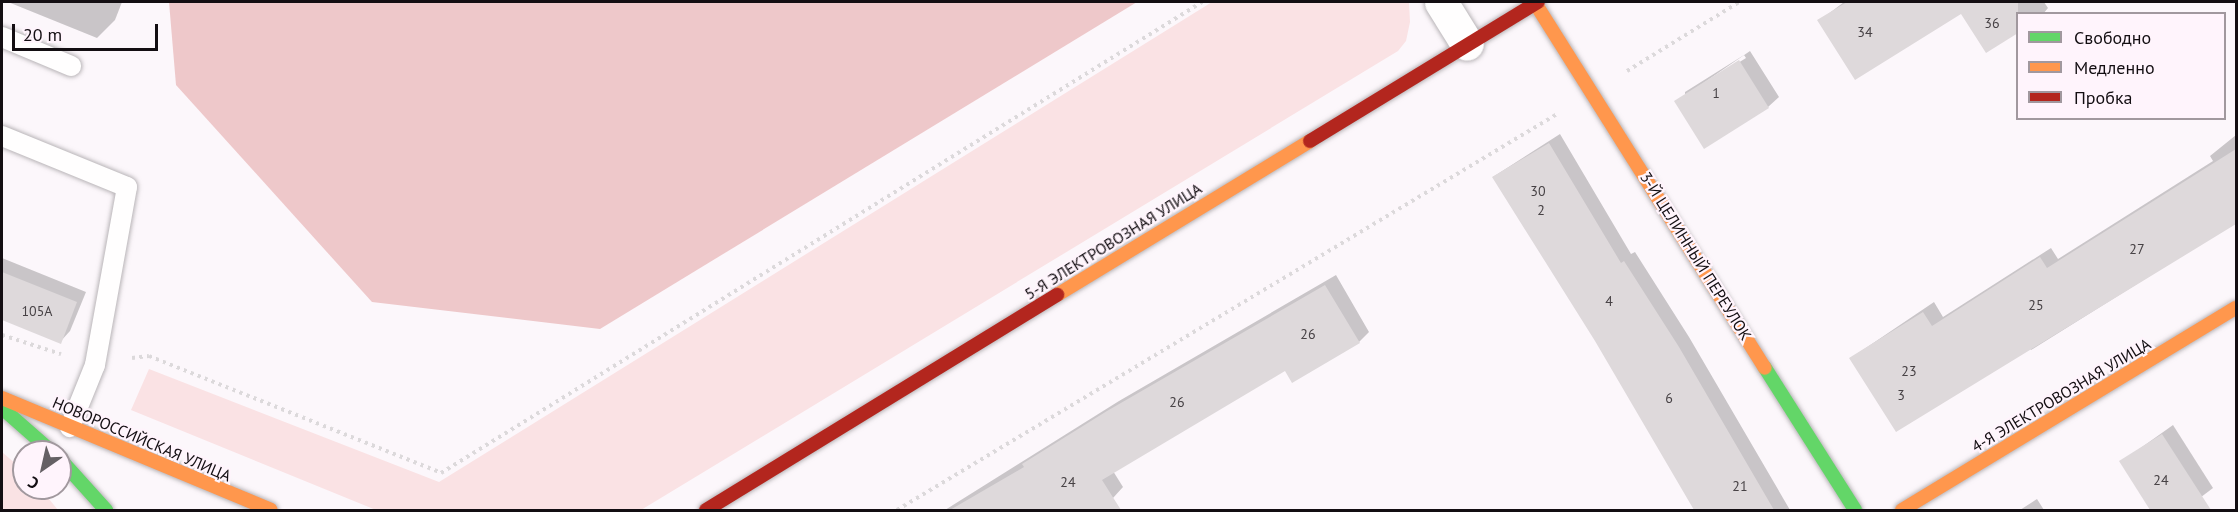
<!DOCTYPE html>
<meta charset="utf-8">
<style>
body{margin:0}
#map{position:relative;width:2238px;height:512px;overflow:hidden;background:#fcf7fb;font-family:"PT Sans",sans-serif}
div>[style]{position:absolute}
.green>*{inset:0;background:#fae2e4}
.forest>*{inset:0;background:#eec8ca}
.shadow>*{inset:0;background:#0003}
.building>*{inset:0;background:#ded9db}
.path>*{height:4px;margin-top:-2px;transform-origin:0;background:repeating-linear-gradient(90deg,#dcd9db 0 3px,transparent 0 7.5px)}
.roads{filter:drop-shadow(0 0 2px #b9b5b8) drop-shadow(0 0 2px #b9b5b8)}
.lane>*{height:20px;margin:-10px;padding:0 10px;transform-origin:10px;border-radius:10px;background:#fffefe}
.street>*{height:33px;margin:-16.5px;padding:0 16.5px;transform-origin:16.5px;border-radius:16.5px;background:#fffefe}
.fast>*{height:14px;margin:-7px;padding:0 7px;transform-origin:7px;border-radius:7px;background:#63d668}
.slow>*{height:14px;margin:-7px;padding:0 7px;transform-origin:7px;border-radius:7px;background:#ff974d}
.jam>*{height:14px;margin:-7px;padding:0 7px;transform-origin:7px;border-radius:7px;background:#b3261e}
span{translate:-50% -50%;white-space:nowrap;text-align:center;line-height:1.15;-webkit-text-stroke:4.5px #fff4fc;paint-order:stroke}
.number-label{font-size:14px;color:#464144}
.number-label span{-webkit-text-stroke-width:0}
.street-label{font-size:16px;color:#130e12}
.frame{position:absolute;inset:0;border:3px solid #130e12;pointer-events:none}
.legend{position:absolute;left:2016px;top:12px;width:210px;height:108px;box-sizing:border-box;background:#fff4fc;border:2px solid #a1989e;margin:0;padding:8px 10px;list-style:none;font-size:18px;color:#130e12}
.legend li{display:flex;align-items:center;gap:12px;height:30px}
.legend b{width:30px;border:2px solid #a1989e}
.north{position:absolute;left:12px;top:440px;width:60px;height:60px;box-sizing:border-box;background:#fff4fc;border:2px solid #a1989e;border-radius:50%;rotate:214deg;font-size:16px;font-weight:700;line-height:24px;text-align:center;color:#130e12}
.north::after{content:'';display:block;margin:auto;width:21px;height:27px;background:#656064;clip-path:polygon(50% 0,100% 100%,50% 72%,0 100%)}
.scale{position:absolute;left:12px;top:24px;width:146px;height:27px;box-sizing:border-box;border:3px solid #130e12;border-top:0;padding-left:8px;font-size:18px;line-height:21px;white-space:nowrap;color:#130e12;-webkit-text-stroke:4px #fff4fc;paint-order:stroke}
</style>
<div id="map">
<div class="green">
<i style="clip-path:polygon(1212px 2px,1409px 2px,1410px 22px,1406px 41px,1398px 51px,641px 510px,376px 510px,131px 410px,149px 369px,439px 482px)"></i>
<i style="clip-path:polygon(2px 452px,24px 471px,24px 488px,40px 488px,58px 510px,2px 510px)"></i>
</div>
<div class="forest">
<i style="clip-path:polygon(169px 2px,1137px 2px,600px 329px,372px 302px,176px 85px)"></i>
</div>
<div class="shadow">
<i style="clip-path:polygon(8px 2px,122px 2px,115px 20px,97px 38px)"></i>
<i style="clip-path:polygon(1844px 2px,2044px 2px,2048px 8px,2043px 14px,1961px 12px,1819px 21px)"></i>
<i style="clip-path:polygon(evenodd,1750px 51px,1779px 97px,1768px 107px,1676px 102px,1750px 51px,1744px 55px,1746px 58px,1685px 96px,1685px 92px,1744px 55px)"></i>
<i style="clip-path:polygon(1560px 134px,1631px 254px,1635px 252px,1689px 337px,1790px 510px,1696px 510px,1596px 341px,1493px 177px)"></i>
<i style="clip-path:polygon(2236px 135px,2236px 222px,2031px 350px,2028px 346px,1851px 358px,1934px 302px,1943px 317px,2051px 248px,2058px 259px,2213px 161px,2210px 156px)"></i>
<i style="clip-path:polygon(2px 258px,86px 292px,70px 331px,60px 342px,2px 318px)"></i>
<i style="clip-path:polygon(1336px 275px,1369px 332px,1359px 342px,1285px 369px,1113px 471px,1123px 487px,1113px 498px,1091px 510px,945px 510px,1119px 401px)"></i>
<i style="clip-path:polygon(2173px 425px,2213px 488px,2184px 510px,2151px 510px,2121px 462px)"></i>
<i style="clip-path:polygon(2037px 499px,2044px 510px,2020px 510px)"></i>
</div>
<div class="building">
<i style="clip-path:polygon(1847px 2px,2018px 2px,2018px 33px,1986px 53px,1961px 14px,1855px 80px,1817px 20px)"></i>
<i style="clip-path:polygon(1739px 60px,1769px 108px,1704px 149px,1674px 101px)"></i>
<i style="clip-path:polygon(1549px 143px,1621px 263px,1624px 261px,1679px 347px,1774px 510px,1694px 510px,1595px 341px,1492px 177px)"></i>
<i style="clip-path:polygon(2236px 149px,2236px 224px,1896px 432px,1849px 358px,1923px 312px,1932px 326px,2040px 257px,2047px 268px)"></i>
<i style="clip-path:polygon(2px 272px,77px 302px,61px 344px,2px 320px)"></i>
<i style="clip-path:polygon(1325px 285px,1360px 343px,1292px 383px,1285px 371px,1102px 480px,1121px 510px,950px 510px,1024px 467px,1022px 464px,1107px 411px)"></i>
<i style="clip-path:polygon(2162px 434px,2211px 510px,2150px 510px,2119px 461px)"></i>
</div>
<div class="path">
<i style="left:1627px;top:71px;width:132px;rotate:-31.6deg"></i>
<i style="left:2px;top:335px;width:62px;rotate:17.9deg"></i>
<i style="left:132px;top:358px;width:17px;rotate:-7deg"></i>
<i style="left:149px;top:356px;width:315px;rotate:21.8deg"></i>
<i style="left:441px;top:473px;width:895px;rotate:-31.75deg"></i>
<i style="left:897px;top:510px;width:770px;rotate:-30.96deg"></i>
</div>
<div class="roads">
<div class="lane">
<i style="left:2px;top:37px;width:75px;rotate:22.8deg"></i>
<i style="left:2px;top:136px;width:135px;rotate:22.2deg"></i>
<i style="left:127px;top:187px;width:181px;rotate:100.2deg"></i>
<i style="left:95px;top:365px;width:67px;rotate:112deg"></i>
</div>
<div class="street">
<i style="left:1441px;top:2px;width:49px;rotate:58.2deg"></i>
</div>
<div class="fast">
<i style="left:1765px;top:368px;width:168px;rotate:57.6deg"></i>
<i style="left:2px;top:408px;width:67px;rotate:41.3deg"></i>
<i style="left:60px;top:459px;width:69px;rotate:48deg"></i>
</div>
<div class="slow">
<i style="left:1535px;top:3px;width:431px;rotate:57.8deg"></i>
<i style="left:1057px;top:295px;width:296px;rotate:-31.3deg"></i>
<i style="left:2px;top:398px;width:291px;rotate:22.6deg"></i>
<i style="left:1902px;top:510px;width:390px;rotate:-31.2deg"></i>
</div>
<div class="jam">
<i style="left:1310px;top:141px;width:267px;rotate:-31.4deg"></i>
<i style="left:706px;top:510px;width:412px;rotate:-31.5deg"></i>
</div>
</div>
<div class="number-label">
<span style="left:1992px;top:23px">36</span>
<span style="left:1865px;top:32px">34</span>
<span style="left:1716px;top:93px">1</span>
<span style="left:1538px;top:191px">30</span>
<span style="left:1541px;top:210px">2</span>
<span style="left:2137px;top:249px">27</span>
<span style="left:1609px;top:301px">4</span>
<span style="left:2036px;top:305px">25</span>
<span style="left:37px;top:311px">105А</span>
<span style="left:1308px;top:334px">26</span>
<span style="left:1909px;top:371px">23</span>
<span style="left:1901px;top:395px">3</span>
<span style="left:1669px;top:398px">6</span>
<span style="left:1177px;top:402px">26</span>
<span style="left:2161px;top:480px">24</span>
<span style="left:1068px;top:482px">24</span>
<span style="left:1740px;top:486px">21</span>
</div>
<div class="street-label">
<span style="left:1113px;top:241px;rotate:-32deg">5-Я ЭЛЕКТРОВОЗНАЯ УЛИЦА</span>
<span style="left:1696px;top:256px;rotate:58deg">3-Й ЦЕЛИННЫЙ ПЕРЕУЛОК</span>
<span style="left:2061px;top:395px;rotate:-31deg">4-Я ЭЛЕКТРОВОЗНАЯ УЛИЦА</span>
<span style="left:142px;top:439px;rotate:23deg">НОВОРОССИЙСКАЯ УЛИЦА</span>
</div>
<div class="frame"></div>
<ul class="legend">
<li><b style="height:8px;background:#63d668"></b>Свободно</li>
<li><b style="height:8px;background:#ff974d"></b>Медленно</li>
<li><b style="height:8px;background:#b3261e"></b>Пробка</li>
</ul>
<div class="north">С</div>
<div class="scale">20 m</div>
</div>
